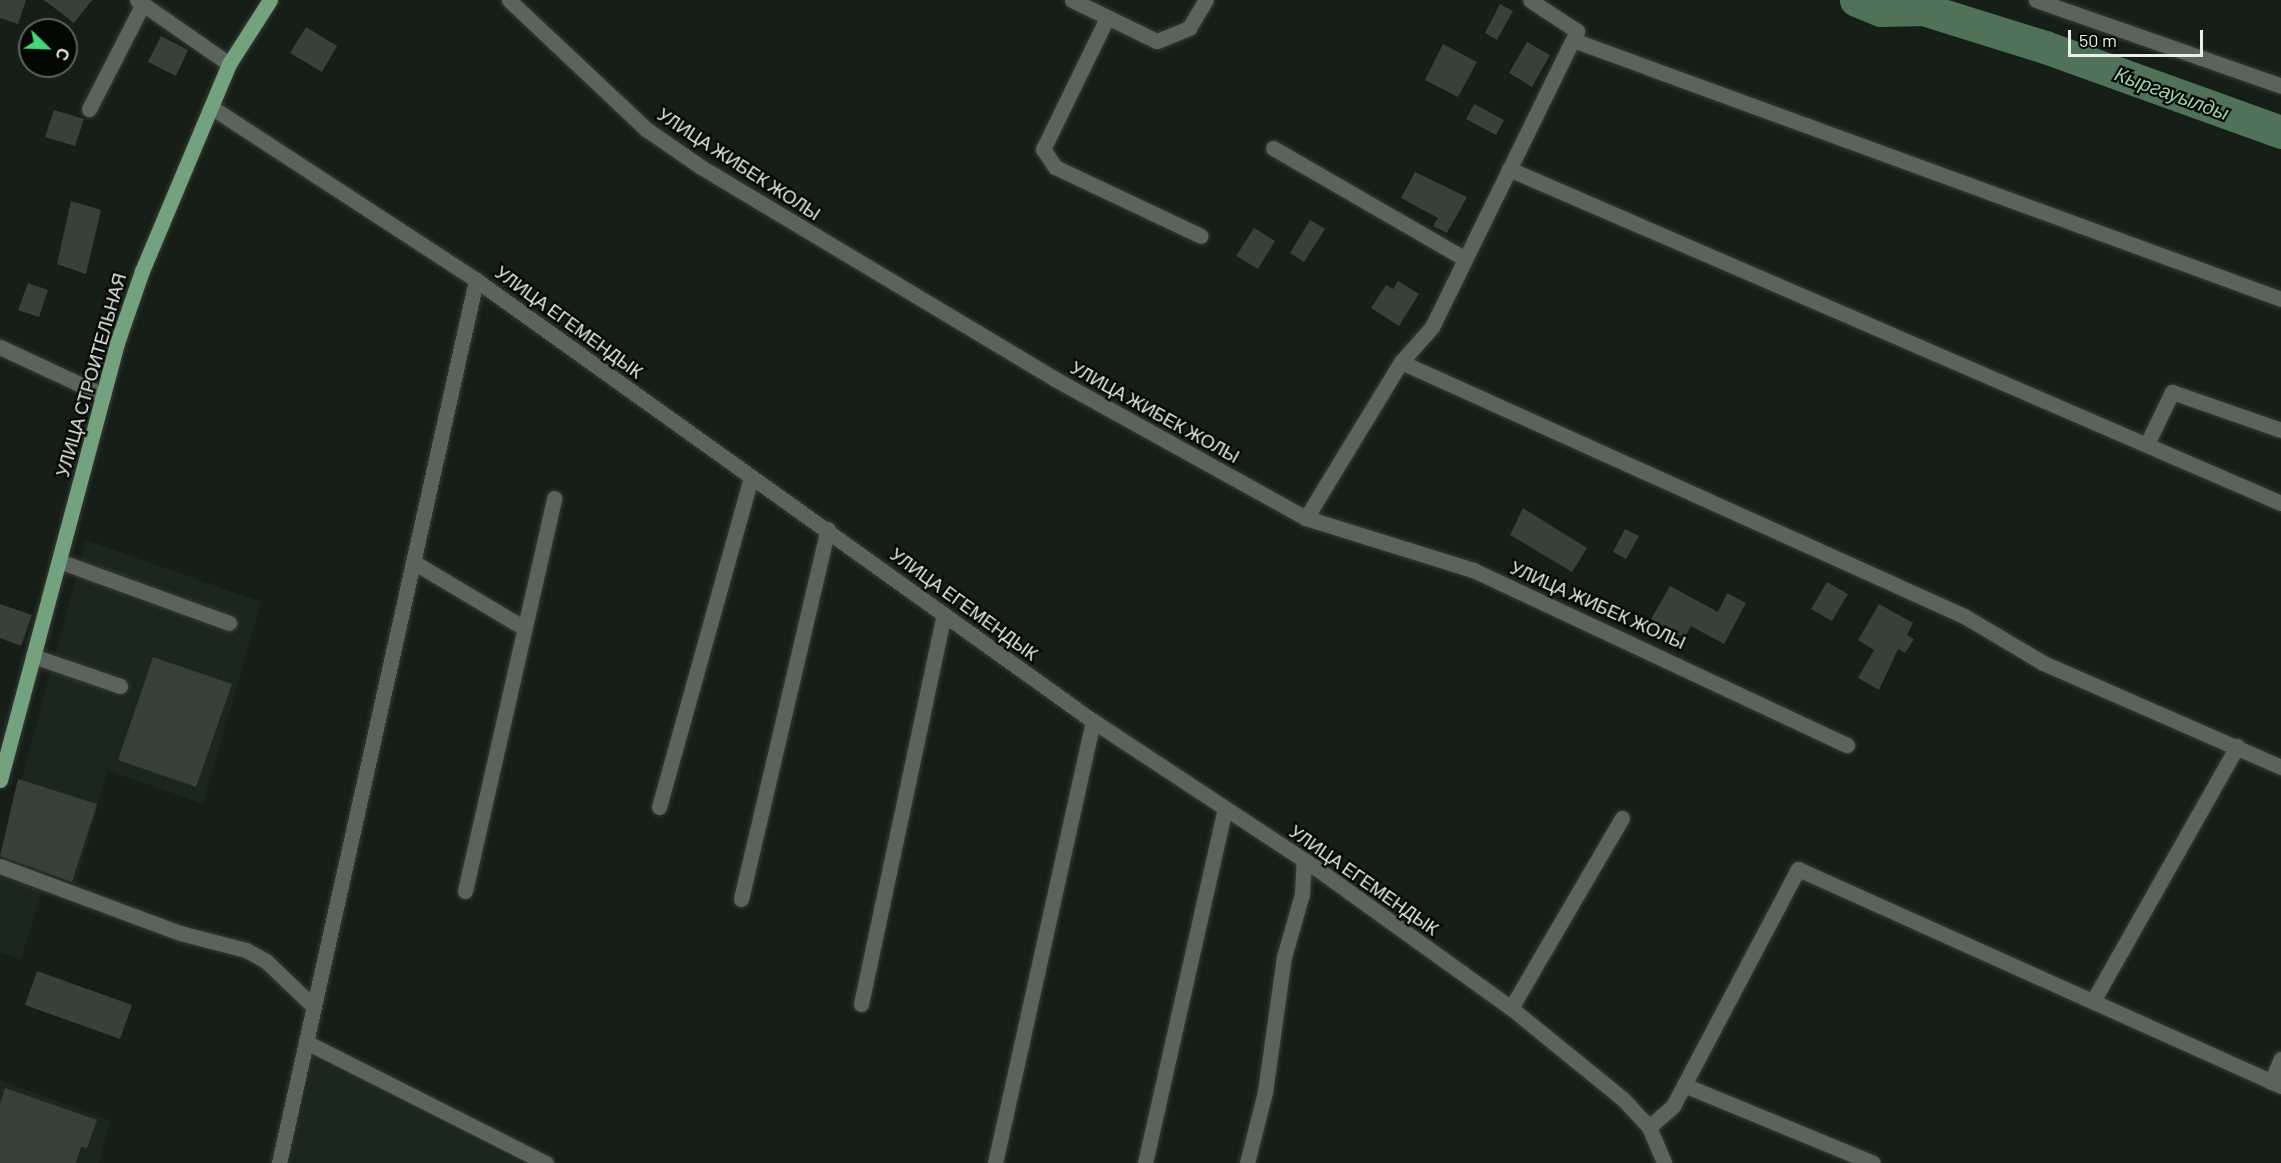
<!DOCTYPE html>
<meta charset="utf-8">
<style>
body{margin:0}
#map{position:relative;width:2281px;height:1163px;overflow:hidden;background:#161e18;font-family:Barlow,sans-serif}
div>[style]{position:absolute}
.built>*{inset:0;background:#1a271d}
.river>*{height:33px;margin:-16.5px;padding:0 16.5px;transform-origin:16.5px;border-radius:16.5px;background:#4f7258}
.building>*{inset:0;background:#38403a}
.roads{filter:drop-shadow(0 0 2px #363b36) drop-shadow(0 0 2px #363b36)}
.minor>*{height:15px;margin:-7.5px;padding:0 7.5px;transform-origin:7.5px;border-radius:7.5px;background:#5b645c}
.major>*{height:15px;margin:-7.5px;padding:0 7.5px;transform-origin:7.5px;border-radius:7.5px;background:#74a27f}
span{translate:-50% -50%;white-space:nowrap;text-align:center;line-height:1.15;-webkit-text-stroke:4.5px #050705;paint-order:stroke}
.street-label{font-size:18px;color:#e9eee9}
.water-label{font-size:20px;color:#99d4a7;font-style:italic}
.north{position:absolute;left:18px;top:18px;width:60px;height:60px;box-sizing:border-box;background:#050705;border:2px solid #606360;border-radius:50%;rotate:113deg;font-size:16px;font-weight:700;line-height:24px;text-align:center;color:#e9eee9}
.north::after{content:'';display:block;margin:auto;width:21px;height:27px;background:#46d779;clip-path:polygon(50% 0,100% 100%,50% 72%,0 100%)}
.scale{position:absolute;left:2068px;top:30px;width:135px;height:27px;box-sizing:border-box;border:3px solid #e9eee9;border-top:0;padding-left:8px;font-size:18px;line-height:21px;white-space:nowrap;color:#e9eee9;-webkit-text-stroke:4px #050705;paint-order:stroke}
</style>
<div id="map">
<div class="built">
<i style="clip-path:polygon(86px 540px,261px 602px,203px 804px,108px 770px,76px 884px,1px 856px)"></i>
<i style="clip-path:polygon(0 877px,42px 891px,21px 959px,0 952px)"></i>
<i style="clip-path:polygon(314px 1058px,521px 1163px,290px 1163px)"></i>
<i style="clip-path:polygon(0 1080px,110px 1121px,99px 1163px,0 1163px)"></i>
</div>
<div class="river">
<i style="left:1856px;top:0;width:27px;rotate:22deg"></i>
<i style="left:1881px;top:10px;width:42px;rotate:-1.4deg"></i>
<i style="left:1923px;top:9px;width:128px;rotate:17.3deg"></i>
<i style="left:2045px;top:47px;width:251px;rotate:19.8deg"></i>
</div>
<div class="building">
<i style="clip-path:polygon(0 0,26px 0,18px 24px,0 18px)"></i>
<i style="clip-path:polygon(44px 0,92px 0,74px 23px)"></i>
<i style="clip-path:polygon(1500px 4px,1513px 11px,1497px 40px,1485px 33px)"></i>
<i style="clip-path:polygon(306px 27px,337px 46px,322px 72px,290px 53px)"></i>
<i style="clip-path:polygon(161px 36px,188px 50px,176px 76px,148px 62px)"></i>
<i style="clip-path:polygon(1527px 42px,1550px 55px,1532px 87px,1509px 73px)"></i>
<i style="clip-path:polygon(1443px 44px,1477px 62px,1458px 97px,1425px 80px)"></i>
<i style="clip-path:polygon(1474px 104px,1504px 120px,1496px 135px,1466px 119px)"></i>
<i style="clip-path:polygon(54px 110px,84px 119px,75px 146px,45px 137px)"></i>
<i style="clip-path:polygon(1415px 172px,1467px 197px,1447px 233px,1433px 226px,1438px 218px,1401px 198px)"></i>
<i style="clip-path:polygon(71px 201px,101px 210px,86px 274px,57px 264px)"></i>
<i style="clip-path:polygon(1310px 220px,1325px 229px,1304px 262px,1290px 253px)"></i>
<i style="clip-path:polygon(1254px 228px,1275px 241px,1258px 269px,1236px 256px)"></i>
<i style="clip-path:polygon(1398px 281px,1419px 294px,1399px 326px,1371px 308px,1386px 285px,1393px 289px)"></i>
<i style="clip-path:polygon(28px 283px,48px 290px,39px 317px,18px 310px)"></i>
<i style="clip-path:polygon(1523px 508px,1587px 548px,1572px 572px,1510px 535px)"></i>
<i style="clip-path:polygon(1625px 529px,1639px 536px,1626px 559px,1613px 552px)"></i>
<i style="clip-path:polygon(1827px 582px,1848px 594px,1832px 621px,1811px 609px)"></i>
<i style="clip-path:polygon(1670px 586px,1718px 612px,1727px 593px,1746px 603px,1724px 644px,1691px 626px,1684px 638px,1651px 619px)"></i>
<i style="clip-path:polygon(0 604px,32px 615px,21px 646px,0 638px)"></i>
<i style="clip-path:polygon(1879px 604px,1913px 623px,1907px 635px,1914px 639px,1905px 653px,1898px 649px,1879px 690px,1858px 678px,1874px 650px,1858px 640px)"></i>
<i style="clip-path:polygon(153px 657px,232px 684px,196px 787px,118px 760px)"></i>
<i style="clip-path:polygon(18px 779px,97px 804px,72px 882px,0 856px)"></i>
<i style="clip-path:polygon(37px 971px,132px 1005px,120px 1039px,25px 1005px)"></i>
<i style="clip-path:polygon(5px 1088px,97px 1120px,87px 1148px,81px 1147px,76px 1163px,0 1163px,0 1104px)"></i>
</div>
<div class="roads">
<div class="minor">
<i style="left:137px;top:0;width:112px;rotate:34.8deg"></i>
<i style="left:509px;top:0;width:188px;rotate:43.3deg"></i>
<i style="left:646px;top:129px;width:67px;rotate:34.6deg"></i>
<i style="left:701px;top:167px;width:413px;rotate:30.9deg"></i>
<i style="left:1055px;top:379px;width:287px;rotate:29deg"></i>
<i style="left:1306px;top:518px;width:175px;rotate:17.3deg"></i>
<i style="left:1473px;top:570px;width:413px;rotate:25.1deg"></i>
<i style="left:1072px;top:0;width:94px;rotate:25.8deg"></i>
<i style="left:1157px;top:41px;width:35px;rotate:-22deg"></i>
<i style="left:1189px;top:28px;width:33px;rotate:-59deg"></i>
<i style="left:2036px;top:0;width:260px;rotate:19.3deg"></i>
<i style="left:1107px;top:18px;width:146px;rotate:116deg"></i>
<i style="left:1043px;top:149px;width:22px;rotate:56deg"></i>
<i style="left:1055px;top:167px;width:161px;rotate:25.3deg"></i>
<i style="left:1573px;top:40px;width:754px;rotate:20.09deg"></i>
<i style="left:211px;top:107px;width:316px;rotate:33.1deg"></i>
<i style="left:476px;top:280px;width:758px;rotate:35.56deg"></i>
<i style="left:1093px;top:721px;width:267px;rotate:33.4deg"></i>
<i style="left:1316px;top:868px;width:240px;rotate:35.7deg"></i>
<i style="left:1511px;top:1008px;width:144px;rotate:39.1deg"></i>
<i style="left:1623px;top:1099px;width:38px;rotate:47deg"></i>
<i style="left:1649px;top:1127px;width:39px;rotate:67deg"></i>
<i style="left:89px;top:109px;width:118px;rotate:-62.8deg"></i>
<i style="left:1273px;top:148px;width:222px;rotate:30deg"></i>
<i style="left:1509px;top:169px;width:841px;rotate:23.4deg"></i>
<i style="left:0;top:347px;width:114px;rotate:25deg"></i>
<i style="left:1401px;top:362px;width:618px;rotate:24.28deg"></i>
<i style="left:1964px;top:616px;width:92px;rotate:30.7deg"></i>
<i style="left:2043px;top:663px;width:260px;rotate:23.6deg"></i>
<i style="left:2147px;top:444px;width:58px;rotate:-64.3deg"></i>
<i style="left:2172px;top:392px;width:115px;rotate:19.2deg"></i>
<i style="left:1306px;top:518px;width:183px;rotate:-58.7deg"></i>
<i style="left:1401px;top:362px;width:47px;rotate:-48.5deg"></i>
<i style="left:1432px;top:327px;width:330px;rotate:-63.9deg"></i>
<i style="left:1577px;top:31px;width:56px;rotate:-146.6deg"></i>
<i style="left:59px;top:561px;width:181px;rotate:20deg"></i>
<i style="left:415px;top:563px;width:127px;rotate:30.8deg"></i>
<i style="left:33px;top:656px;width:92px;rotate:19deg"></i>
<i style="left:659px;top:807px;width:343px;rotate:-74.4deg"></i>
<i style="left:0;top:866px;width:192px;rotate:20.4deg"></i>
<i style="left:180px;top:933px;width:68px;rotate:14.4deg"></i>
<i style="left:246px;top:950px;width:23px;rotate:29deg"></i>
<i style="left:266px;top:961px;width:66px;rotate:43.8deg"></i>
<i style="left:465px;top:891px;width:403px;rotate:-77.2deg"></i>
<i style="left:741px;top:899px;width:380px;rotate:-76.8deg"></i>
<i style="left:2093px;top:1001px;width:293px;rotate:-60.5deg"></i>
<i style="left:861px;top:1004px;width:398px;rotate:-78deg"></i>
<i style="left:1511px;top:1008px;width:220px;rotate:-59.7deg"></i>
<i style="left:306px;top:1042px;width:269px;rotate:26.8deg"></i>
<i style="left:2271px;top:1082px;width:25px;rotate:-67deg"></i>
<i style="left:1684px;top:1085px;width:204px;rotate:22.4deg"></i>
<i style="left:1649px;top:1127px;width:32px;rotate:-41deg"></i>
<i style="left:1673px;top:1106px;width:268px;rotate:-62.2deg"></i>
<i style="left:1798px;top:869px;width:530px;rotate:24.19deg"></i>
<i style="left:279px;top:1163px;width:905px;rotate:-77.42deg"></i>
<i style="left:995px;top:1163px;width:453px;rotate:-77.5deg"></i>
<i style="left:1145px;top:1163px;width:363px;rotate:-77.3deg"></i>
<i style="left:1247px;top:1163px;width:73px;rotate:-75.8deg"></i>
<i style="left:1265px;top:1092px;width:136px;rotate:-82deg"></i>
<i style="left:1284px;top:957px;width:66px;rotate:-74.1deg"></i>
<i style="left:1302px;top:894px;width:34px;rotate:-87deg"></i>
</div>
<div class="major">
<i style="left:0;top:780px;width:452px;rotate:-75deg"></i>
<i style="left:117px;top:343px;width:76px;rotate:-70.9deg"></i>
<i style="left:142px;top:271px;width:225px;rotate:-67.2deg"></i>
<i style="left:229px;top:64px;width:76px;rotate:-57.4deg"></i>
</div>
</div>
<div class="street-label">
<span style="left:739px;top:164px;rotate:33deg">УЛИЦА ЖИБЕК ЖОЛЫ</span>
<span style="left:569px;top:322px;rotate:36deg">УЛИЦА ЕГЕМЕНДЫК</span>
<span style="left:91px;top:375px;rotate:-74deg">УЛИЦА СТРОИТЕЛЬНАЯ</span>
<span style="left:1155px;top:412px;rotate:29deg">УЛИЦА ЖИБЕК ЖОЛЫ</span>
<span style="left:964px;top:604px;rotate:36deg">УЛИЦА ЕГЕМЕНДЫК</span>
<span style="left:1598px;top:605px;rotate:24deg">УЛИЦА ЖИБЕК ЖОЛЫ</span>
<span style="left:1364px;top:880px;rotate:35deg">УЛИЦА ЕГЕМЕНДЫК</span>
</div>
<div class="water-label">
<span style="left:2172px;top:93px;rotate:20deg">Кыргауылды</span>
</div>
<div class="north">С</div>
<div class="scale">50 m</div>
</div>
